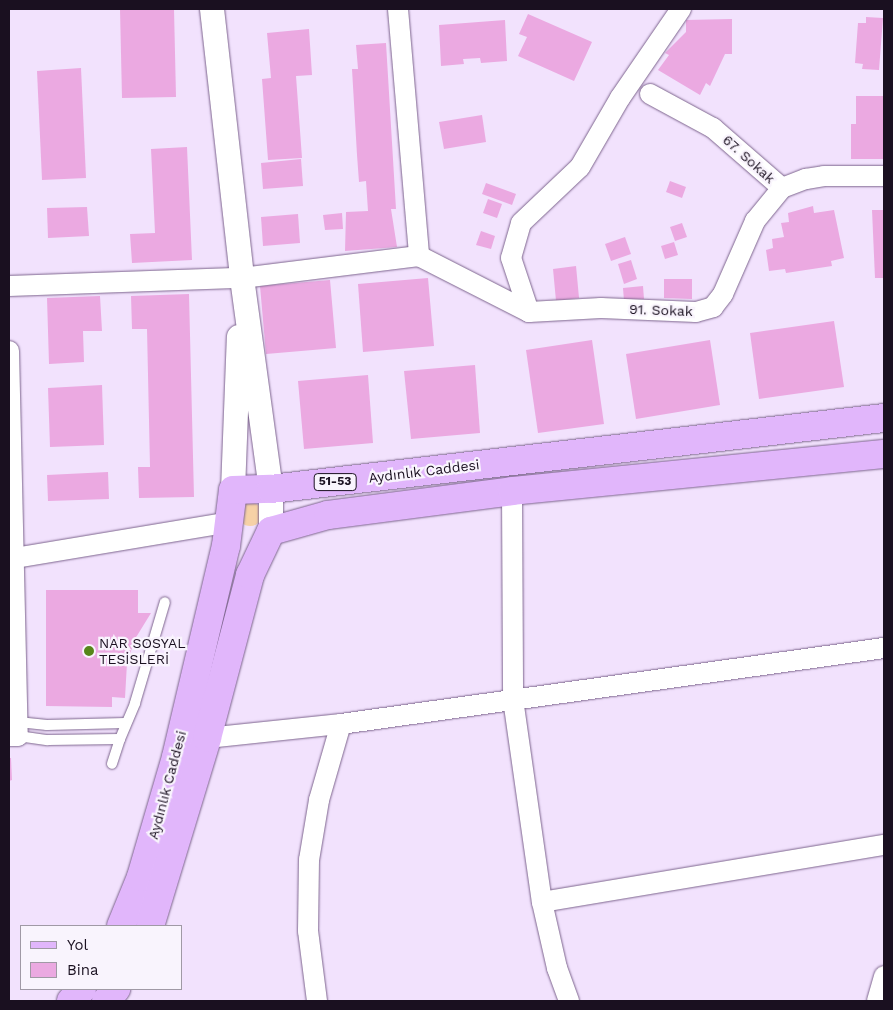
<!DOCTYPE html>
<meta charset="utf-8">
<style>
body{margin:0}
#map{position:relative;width:893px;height:1010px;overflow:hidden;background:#f2e2fd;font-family:"Work Sans",sans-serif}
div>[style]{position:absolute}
.green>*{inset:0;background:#f6d1a6}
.round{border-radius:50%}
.building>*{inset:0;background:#eba9e1}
.roads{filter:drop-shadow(0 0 1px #7d658e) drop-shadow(0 0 1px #7d658e)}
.service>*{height:10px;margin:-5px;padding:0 5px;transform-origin:5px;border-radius:5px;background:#fff}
.minor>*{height:20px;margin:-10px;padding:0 10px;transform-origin:10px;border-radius:10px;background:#fff}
.tertiary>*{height:24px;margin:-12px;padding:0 12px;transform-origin:12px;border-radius:12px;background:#fff}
.primary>*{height:28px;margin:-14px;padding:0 14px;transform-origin:14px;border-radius:14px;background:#e1b6fb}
.dots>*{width:14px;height:14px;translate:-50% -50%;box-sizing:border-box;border:2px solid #f9f4fd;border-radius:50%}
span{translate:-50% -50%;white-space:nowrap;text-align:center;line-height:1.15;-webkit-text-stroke:4.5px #f9f4fd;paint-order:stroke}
.shield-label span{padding:1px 4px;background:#f9f4fd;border:1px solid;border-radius:4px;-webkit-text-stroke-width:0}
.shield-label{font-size:12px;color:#1a1020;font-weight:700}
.street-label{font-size:14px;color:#1a1020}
.poi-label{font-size:14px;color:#1a1020}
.left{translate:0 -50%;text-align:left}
.frame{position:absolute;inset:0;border:10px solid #1a1020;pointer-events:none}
.legend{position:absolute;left:20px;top:925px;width:162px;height:65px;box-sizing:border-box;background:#f9f4fd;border:1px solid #a099a5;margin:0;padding:6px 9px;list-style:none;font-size:15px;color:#1a1020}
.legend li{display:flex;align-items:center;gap:10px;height:25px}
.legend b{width:25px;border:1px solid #a099a5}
</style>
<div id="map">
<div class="green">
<i class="round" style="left:238px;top:502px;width:24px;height:24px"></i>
</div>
<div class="building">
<i style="clip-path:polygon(120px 9px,174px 9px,176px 97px,122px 98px)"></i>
<i style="clip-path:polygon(528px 14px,592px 42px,574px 81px,518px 56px,527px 37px,519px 34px)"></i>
<i style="clip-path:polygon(866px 17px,883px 18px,879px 70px,862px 69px,863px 64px,855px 63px,858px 23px,866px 23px)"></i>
<i style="clip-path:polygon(732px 19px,732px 54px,725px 54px,710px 86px,706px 83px,700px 95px,658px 70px,669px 55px,665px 53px,686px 32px,686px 20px)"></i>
<i style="clip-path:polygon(505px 20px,507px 61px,481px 63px,480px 58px,463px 59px,464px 64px,441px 66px,439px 25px)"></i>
<i style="clip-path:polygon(309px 29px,312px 75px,296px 76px,302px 158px,268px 160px,262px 79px,271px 78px,267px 33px)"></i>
<i style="clip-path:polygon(386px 43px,396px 209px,391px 209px,397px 247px,345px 251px,346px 212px,368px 211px,366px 181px,359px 182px,357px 155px,352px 69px,358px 69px,356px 45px)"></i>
<i style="clip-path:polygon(81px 68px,86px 178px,42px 180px,37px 71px)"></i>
<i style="clip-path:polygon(856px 96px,884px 96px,884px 159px,851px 159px,851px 124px,856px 124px)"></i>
<i style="clip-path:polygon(482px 115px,486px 142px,444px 149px,439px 122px)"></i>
<i style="clip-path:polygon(187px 147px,192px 260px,132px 263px,130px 234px,155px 233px,151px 149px)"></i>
<i style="clip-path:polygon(301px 159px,303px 186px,263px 189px,261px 163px)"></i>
<i style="clip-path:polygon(670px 181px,686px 187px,682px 198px,666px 192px)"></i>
<i style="clip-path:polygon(486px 183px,516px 194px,512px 205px,482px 194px)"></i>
<i style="clip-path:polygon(488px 199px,502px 204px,497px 218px,483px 213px)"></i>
<i style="clip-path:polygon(813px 206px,814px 213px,834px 210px,844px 258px,831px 261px,832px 266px,786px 273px,785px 269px,769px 271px,766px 250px,773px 248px,772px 239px,784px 237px,781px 223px,789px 222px,788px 213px)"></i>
<i style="clip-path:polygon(87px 207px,89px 236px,48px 238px,47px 208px)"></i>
<i style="clip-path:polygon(872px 210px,884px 210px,884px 278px,875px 278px)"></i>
<i style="clip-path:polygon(342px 213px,343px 229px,325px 230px,323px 215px)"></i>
<i style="clip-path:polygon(298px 214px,300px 243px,263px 246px,261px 217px)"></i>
<i style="clip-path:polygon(682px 223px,687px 237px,675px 241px,670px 227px)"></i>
<i style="clip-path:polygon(481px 231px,495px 236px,491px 249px,476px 245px)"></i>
<i style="clip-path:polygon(625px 237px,631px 254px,611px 261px,605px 244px)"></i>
<i style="clip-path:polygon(674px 242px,678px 255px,665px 259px,661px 246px)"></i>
<i style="clip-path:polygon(631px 260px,637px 279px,624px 284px,618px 264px)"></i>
<i style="clip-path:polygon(576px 266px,579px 298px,556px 301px,553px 269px)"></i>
<i style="clip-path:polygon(428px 278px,434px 346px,363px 352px,358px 284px)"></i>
<i style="clip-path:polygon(664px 279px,692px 279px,692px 299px,664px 298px)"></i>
<i style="clip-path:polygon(330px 280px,336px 348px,266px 354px,260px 286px)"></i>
<i style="clip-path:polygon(643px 286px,644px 299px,624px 301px,623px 288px)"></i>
<i style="clip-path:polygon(189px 294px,194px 497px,139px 498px,138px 467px,150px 467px,147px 329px,132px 329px,131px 296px)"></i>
<i style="clip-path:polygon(100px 296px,102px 331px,83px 331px,84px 362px,49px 364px,47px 298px)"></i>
<i style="clip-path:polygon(834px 321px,844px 387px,759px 399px,750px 333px)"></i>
<i style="clip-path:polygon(592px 340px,604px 424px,538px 433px,526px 350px)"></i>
<i style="clip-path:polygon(710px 340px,720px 405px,636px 419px,626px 354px)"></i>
<i style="clip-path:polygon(475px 365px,480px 433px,411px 439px,404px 371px)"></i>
<i style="clip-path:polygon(368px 375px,373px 443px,304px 449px,298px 381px)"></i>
<i style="clip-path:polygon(102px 385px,104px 445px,50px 447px,48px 388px)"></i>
<i style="clip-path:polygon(108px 472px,109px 499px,48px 501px,47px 475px)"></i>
<i style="clip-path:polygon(46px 590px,138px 590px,138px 613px,151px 613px,135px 639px,127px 663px,125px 698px,112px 697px,112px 707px,46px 706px)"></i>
<i style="clip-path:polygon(9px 758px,11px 758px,12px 780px,9px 781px)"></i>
</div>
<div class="roads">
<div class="service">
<i style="left:18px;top:722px;width:29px;rotate:6deg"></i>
<i style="left:47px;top:725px;width:78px;rotate:-1.5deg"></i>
<i style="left:18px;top:736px;width:30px;rotate:8deg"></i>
<i style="left:48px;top:740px;width:72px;rotate:-0.8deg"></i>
<i style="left:120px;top:739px;width:26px;rotate:108deg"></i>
<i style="left:120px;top:739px;width:39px;rotate:-67deg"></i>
<i style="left:135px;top:703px;width:105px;rotate:-73.5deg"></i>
</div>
<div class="minor">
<i style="left:398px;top:9px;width:248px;rotate:85.1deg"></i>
<i style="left:650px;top:94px;width:72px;rotate:28.4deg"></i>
<i style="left:713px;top:128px;width:91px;rotate:41deg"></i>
<i style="left:782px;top:188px;width:26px;rotate:-21deg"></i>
<i style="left:806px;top:179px;width:18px;rotate:-9deg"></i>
<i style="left:824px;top:176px;width:60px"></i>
<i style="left:9px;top:286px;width:233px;rotate:-2deg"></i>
<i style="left:242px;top:278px;width:178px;rotate:-7.1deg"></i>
<i style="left:419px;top:256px;width:123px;rotate:27deg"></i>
<i style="left:529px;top:312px;width:57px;rotate:-108.4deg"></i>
<i style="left:511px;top:258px;width:36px;rotate:-74deg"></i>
<i style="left:521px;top:223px;width:81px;rotate:-43.5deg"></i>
<i style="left:580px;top:167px;width:80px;rotate:-59.9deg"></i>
<i style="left:620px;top:98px;width:108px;rotate:-55.6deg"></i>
<i style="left:529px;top:312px;width:72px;rotate:-3.2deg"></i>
<i style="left:601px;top:308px;width:95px;rotate:2.4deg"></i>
<i style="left:696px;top:312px;width:18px;rotate:-16deg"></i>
<i style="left:713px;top:307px;width:16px;rotate:-52deg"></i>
<i style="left:723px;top:294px;width:80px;rotate:-66.3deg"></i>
<i style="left:755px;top:221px;width:43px;rotate:-50.7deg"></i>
<i style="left:9px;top:351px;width:385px;rotate:88.7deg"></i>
<i style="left:18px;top:736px;width:9px;rotate:180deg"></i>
<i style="left:512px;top:491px;width:208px;rotate:89.7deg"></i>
<i style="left:513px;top:699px;width:205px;rotate:81.9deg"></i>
<i style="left:542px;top:902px;width:68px;rotate:77.2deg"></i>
<i style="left:557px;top:968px;width:35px;rotate:70deg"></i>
<i style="left:9px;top:559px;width:223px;rotate:-9.5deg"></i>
<i style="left:207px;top:738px;width:135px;rotate:-6deg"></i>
<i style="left:341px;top:724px;width:548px;rotate:-7.97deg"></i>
<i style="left:542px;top:902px;width:347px;rotate:-9.5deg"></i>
<i style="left:317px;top:1001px;width:71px;rotate:-97.3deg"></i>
<i style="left:308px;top:931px;width:71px;rotate:-89.2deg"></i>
<i style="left:309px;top:860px;width:61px;rotate:-80.5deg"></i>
<i style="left:319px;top:800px;width:79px;rotate:-73.9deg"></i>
<i style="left:877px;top:1001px;width:26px;rotate:-74deg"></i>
</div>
<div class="tertiary">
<i style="left:212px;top:9px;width:271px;rotate:83.6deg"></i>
<i style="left:242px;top:278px;width:213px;rotate:82.2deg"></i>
<i style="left:271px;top:489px;width:42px;rotate:90deg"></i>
<i style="left:233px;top:490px;width:153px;rotate:-87.8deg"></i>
</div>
<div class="primary">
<i style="left:121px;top:926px;width:53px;rotate:-67.8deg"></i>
<i style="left:141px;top:877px;width:125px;rotate:-73.7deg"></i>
<i style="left:176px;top:757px;width:217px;rotate:-76.7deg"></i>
<i style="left:226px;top:546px;width:56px;rotate:-82.9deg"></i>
<i style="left:233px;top:490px;width:38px;rotate:-2deg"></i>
<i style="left:271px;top:489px;width:617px;rotate:-6.61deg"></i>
<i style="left:150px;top:926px;width:196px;rotate:-73.1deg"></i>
<i style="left:207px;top:738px;width:169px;rotate:-75.2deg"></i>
<i style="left:250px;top:575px;width:49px;rotate:-64.5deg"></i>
<i style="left:271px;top:531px;width:59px;rotate:-15.7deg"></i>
<i style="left:328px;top:515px;width:186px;rotate:-7.4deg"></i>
<i style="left:512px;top:491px;width:374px;rotate:-5.7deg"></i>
<i style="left:71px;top:1001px;width:16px;rotate:-47deg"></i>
<i style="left:106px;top:1001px;width:16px;rotate:-50deg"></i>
</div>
</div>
<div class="dots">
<i style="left:89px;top:651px;background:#56861a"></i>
</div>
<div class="shield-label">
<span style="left:335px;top:482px">51-53</span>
</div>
<div class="street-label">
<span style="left:749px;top:159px;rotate:42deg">67. Sokak</span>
<span style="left:661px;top:310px;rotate:2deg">91. Sokak</span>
<span style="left:424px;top:471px;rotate:-7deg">Aydınlık Caddesi</span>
<span style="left:167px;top:785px;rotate:-75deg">Aydınlık Caddesi</span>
</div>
<div class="poi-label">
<span class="left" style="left:99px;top:651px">NAR SOSYAL<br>TESİSLERİ</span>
</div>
<div class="frame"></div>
<ul class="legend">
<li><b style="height:6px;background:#e1b6fb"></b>Yol</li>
<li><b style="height:14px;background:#eba9e1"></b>Bina</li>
</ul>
</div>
